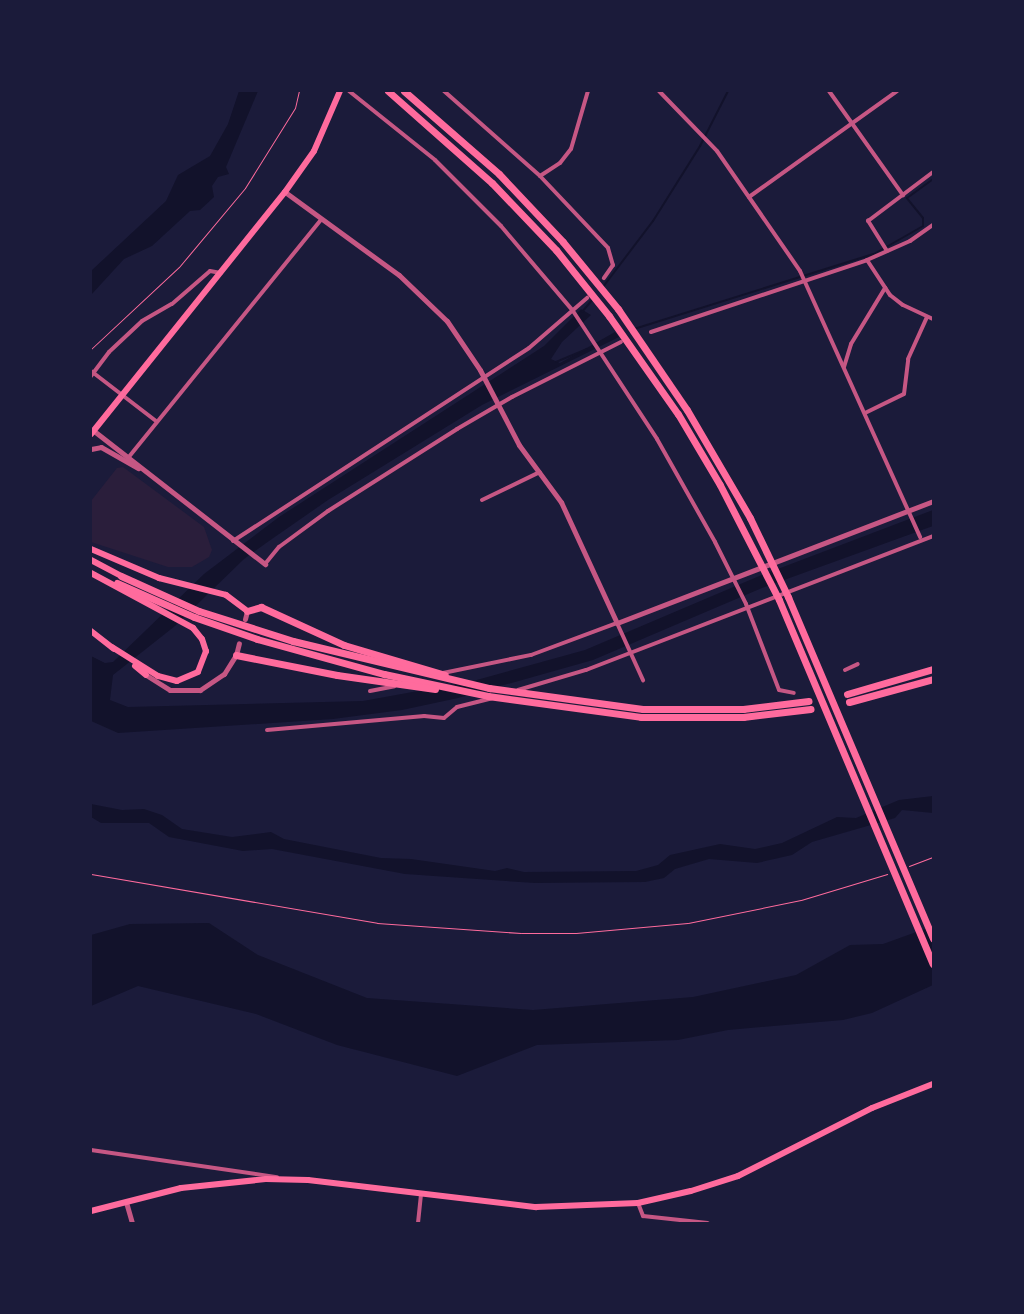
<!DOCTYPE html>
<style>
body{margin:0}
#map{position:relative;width:1024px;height:1314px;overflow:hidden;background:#1b1b3a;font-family:"PT Serif",serif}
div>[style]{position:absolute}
.green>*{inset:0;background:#2a1e3b}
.water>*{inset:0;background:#12122b}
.stream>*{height:2px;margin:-1px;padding:0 1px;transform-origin:1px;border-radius:1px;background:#12122b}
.path>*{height:1px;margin:-0.5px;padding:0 0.5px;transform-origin:0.5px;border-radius:0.5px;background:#ff6b9d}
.minor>*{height:4px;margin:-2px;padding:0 2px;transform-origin:2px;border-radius:2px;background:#c65784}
.tertiary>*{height:5px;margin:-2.5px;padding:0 2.5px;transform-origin:2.5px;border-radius:2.5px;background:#c65784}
.primary>*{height:6px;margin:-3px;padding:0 3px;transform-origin:3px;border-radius:3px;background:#ff6b9d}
.trunk>*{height:6px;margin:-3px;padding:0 3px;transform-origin:3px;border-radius:3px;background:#ff6b9d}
.motorway>*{height:7px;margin:-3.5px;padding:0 3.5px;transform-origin:3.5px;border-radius:3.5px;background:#ff6b9d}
span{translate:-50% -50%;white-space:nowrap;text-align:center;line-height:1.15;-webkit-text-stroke:4px #1b1b3a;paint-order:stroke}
.frame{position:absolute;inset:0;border:92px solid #1b1b3a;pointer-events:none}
</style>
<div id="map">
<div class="green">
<i style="clip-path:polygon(123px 467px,204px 527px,212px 550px,209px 557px,192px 567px,168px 567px,91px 542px,91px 501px,117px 468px)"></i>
</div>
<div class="water">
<i style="clip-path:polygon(239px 91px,258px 91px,226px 167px,229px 174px,218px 177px,212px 186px,214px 197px,200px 210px,190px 211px,152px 246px,124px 259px,91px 295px,91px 271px,166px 201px,178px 175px,210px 156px,228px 124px)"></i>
<i style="clip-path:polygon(581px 309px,591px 315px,562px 342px,551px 359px,560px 363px,615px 332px,619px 337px,482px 405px,328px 500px,269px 541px,244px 559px,175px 626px,113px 675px,110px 700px,128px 707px,363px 701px,473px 681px,585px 650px,757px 577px,933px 510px,933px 526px,762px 588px,593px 660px,458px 698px,402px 710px,333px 719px,118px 733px,91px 721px,91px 656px,105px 663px,113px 662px,204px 574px,279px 517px,544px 346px)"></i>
<i style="clip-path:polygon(933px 796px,933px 813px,902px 810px,895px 818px,812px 842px,792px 855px,757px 863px,709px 859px,675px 869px,664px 878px,645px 882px,535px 883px,405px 874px,272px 849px,243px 851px,169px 837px,149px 823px,101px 823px,91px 817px,91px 804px,122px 810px,144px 809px,162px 815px,182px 829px,232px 837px,271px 832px,284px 839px,381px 858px,411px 859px,495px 871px,507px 868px,524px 872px,636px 871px,658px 865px,670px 855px,720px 844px,755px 849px,782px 843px,837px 817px,856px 818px,899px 800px)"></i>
<i style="clip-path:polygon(209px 923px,258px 955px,367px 998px,533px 1010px,693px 997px,796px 975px,850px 945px,883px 944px,933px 926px,933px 985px,872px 1013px,843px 1020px,728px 1030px,678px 1040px,537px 1045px,457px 1076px,337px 1045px,256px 1014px,138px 986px,91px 1006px,91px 935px,130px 924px)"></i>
</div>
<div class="stream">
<i style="left:603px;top:287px;width:83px;rotate:-52.9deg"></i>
<i style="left:653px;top:221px;width:89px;rotate:-57.9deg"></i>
<i style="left:700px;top:146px;width:62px;rotate:-63deg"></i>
<i style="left:582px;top:312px;width:16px;rotate:-50deg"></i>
<i style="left:634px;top:329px;width:251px;rotate:-17.4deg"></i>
<i style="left:874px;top:254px;width:56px;rotate:-29.7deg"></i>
<i style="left:923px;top:226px;width:8px;rotate:-90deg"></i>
<i style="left:923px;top:218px;width:26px;rotate:-129deg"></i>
<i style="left:907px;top:198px;width:32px;rotate:-36deg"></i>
<i style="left:556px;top:362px;width:33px;rotate:-23deg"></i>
</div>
<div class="path">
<i style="left:91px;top:349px;width:120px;rotate:-43deg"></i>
<i style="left:179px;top:267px;width:103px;rotate:-50.1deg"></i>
<i style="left:245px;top:188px;width:94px;rotate:-58deg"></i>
<i style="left:295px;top:108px;width:17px;rotate:-77deg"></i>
<i style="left:909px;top:866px;width:26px;rotate:-21deg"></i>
<i style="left:91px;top:874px;width:290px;rotate:9.7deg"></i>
<i style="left:377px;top:923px;width:144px;rotate:4deg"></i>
<i style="left:521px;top:933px;width:55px"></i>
<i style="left:576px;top:933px;width:112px;rotate:-5.1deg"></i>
<i style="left:688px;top:923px;width:115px;rotate:-11.5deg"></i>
<i style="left:801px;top:900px;width:90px;rotate:-16.8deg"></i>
</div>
<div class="minor">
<i style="left:349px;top:91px;width:110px;rotate:38.7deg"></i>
<i style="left:435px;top:160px;width:93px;rotate:45deg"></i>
<i style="left:501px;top:226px;width:111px;rotate:49.7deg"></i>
<i style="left:573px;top:311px;width:153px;rotate:56.7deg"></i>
<i style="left:657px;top:439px;width:118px;rotate:60.6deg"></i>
<i style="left:715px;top:542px;width:69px;rotate:63.4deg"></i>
<i style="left:746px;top:604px;width:92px;rotate:69deg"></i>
<i style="left:779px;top:690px;width:15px;rotate:11deg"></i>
<i style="left:444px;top:91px;width:128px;rotate:41.5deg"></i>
<i style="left:540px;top:176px;width:99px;rotate:46.6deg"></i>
<i style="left:608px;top:248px;width:18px;rotate:74deg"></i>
<i style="left:613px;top:265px;width:16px;rotate:125deg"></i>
<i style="left:659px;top:91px;width:83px;rotate:46deg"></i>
<i style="left:717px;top:151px;width:146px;rotate:55.3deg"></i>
<i style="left:800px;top:271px;width:292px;rotate:65.7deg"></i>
<i style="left:829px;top:91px;width:128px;rotate:54.6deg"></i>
<i style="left:540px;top:176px;width:24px;rotate:-33deg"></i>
<i style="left:560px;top:163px;width:18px;rotate:-52deg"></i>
<i style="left:571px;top:149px;width:60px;rotate:-73.7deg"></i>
<i style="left:749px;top:197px;width:182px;rotate:-35.6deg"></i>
<i style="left:887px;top:251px;width:36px;rotate:-122deg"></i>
<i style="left:868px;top:221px;width:81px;rotate:-37deg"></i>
<i style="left:867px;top:260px;width:42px;rotate:56.7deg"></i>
<i style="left:890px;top:295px;width:16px;rotate:38deg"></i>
<i style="left:903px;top:305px;width:33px;rotate:25deg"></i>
<i style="left:651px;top:332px;width:228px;rotate:-18.4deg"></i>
<i style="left:867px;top:260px;width:47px;rotate:-23.8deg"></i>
<i style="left:910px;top:241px;width:28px;rotate:-35deg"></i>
<i style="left:844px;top:367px;width:24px;rotate:-73deg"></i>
<i style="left:851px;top:344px;width:66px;rotate:-58.7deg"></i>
<i style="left:91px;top:371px;width:82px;rotate:37.6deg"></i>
<i style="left:91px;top:376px;width:30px;rotate:-53deg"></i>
<i style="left:109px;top:352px;width:45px;rotate:-43.2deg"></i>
<i style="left:142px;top:321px;width:34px;rotate:-30deg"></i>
<i style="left:172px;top:304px;width:50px;rotate:-41deg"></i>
<i style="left:210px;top:271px;width:11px;rotate:10deg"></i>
<i style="left:865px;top:413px;width:43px;rotate:-26deg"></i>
<i style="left:904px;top:394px;width:35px;rotate:-83deg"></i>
<i style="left:908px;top:359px;width:46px;rotate:-65.7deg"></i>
<i style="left:128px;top:458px;width:306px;rotate:-51deg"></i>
<i style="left:482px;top:500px;width:64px;rotate:-25.8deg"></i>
<i style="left:233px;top:541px;width:353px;rotate:-33.1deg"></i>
<i style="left:529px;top:348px;width:77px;rotate:-40.8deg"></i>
<i style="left:265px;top:564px;width:22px;rotate:-51deg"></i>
<i style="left:279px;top:547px;width:61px;rotate:-36.3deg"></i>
<i style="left:328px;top:511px;width:153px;rotate:-32.4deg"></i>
<i style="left:457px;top:429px;width:64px;rotate:-30.2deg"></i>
<i style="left:512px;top:397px;width:122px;rotate:-26.8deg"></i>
<i style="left:845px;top:670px;width:14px;rotate:-25deg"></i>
<i style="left:443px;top:673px;width:90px;rotate:-11.6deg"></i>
<i style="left:531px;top:655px;width:92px;rotate:-20.4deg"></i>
<i style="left:617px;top:623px;width:63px;rotate:65.5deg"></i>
<i style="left:518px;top:690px;width:71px;rotate:-16.4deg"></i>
<i style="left:586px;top:670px;width:372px;rotate:-21.1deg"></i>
<i style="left:370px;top:691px;width:25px;rotate:-11deg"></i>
<i style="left:267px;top:730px;width:158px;rotate:-5.1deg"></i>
<i style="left:424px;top:716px;width:20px;rotate:6deg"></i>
<i style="left:444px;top:718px;width:17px;rotate:-40deg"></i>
<i style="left:457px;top:707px;width:36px;rotate:-14deg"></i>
<i style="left:91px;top:1150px;width:188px;rotate:8.3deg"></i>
<i style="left:638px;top:1203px;width:14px;rotate:69deg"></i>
<i style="left:643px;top:1216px;width:65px;rotate:6.1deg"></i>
<i style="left:418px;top:1223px;width:29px;rotate:-84deg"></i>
</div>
<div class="tertiary">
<i style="left:285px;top:192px;width:141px;rotate:36.1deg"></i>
<i style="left:399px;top:275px;width:66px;rotate:43.8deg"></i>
<i style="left:447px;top:321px;width:59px;rotate:56deg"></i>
<i style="left:480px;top:370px;width:85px;rotate:62.5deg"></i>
<i style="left:519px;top:445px;width:71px;rotate:53.6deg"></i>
<i style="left:561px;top:502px;width:133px;rotate:65.2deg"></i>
<i style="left:617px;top:623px;width:339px;rotate:-21.1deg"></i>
<i style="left:94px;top:431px;width:217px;rotate:37.9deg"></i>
<i style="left:91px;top:449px;width:10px;rotate:-11deg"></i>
<i style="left:101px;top:447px;width:43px;rotate:29.6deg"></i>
<i style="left:245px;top:619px;width:8px;rotate:-76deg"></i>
<i style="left:146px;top:675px;width:28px;rotate:32deg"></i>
<i style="left:170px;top:690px;width:30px"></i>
<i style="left:200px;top:690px;width:29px;rotate:-34deg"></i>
<i style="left:224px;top:674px;width:22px;rotate:-58deg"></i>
<i style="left:236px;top:655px;width:12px;rotate:-76deg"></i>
<i style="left:126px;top:1202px;width:22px;rotate:74deg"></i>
</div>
<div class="primary">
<i style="left:91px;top:549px;width:74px;rotate:23.1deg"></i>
<i style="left:159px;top:578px;width:69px;rotate:14.2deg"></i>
<i style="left:226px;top:595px;width:26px;rotate:37deg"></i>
<i style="left:91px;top:560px;width:34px;rotate:28deg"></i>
<i style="left:91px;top:573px;width:116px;rotate:28.3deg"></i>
<i style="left:193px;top:628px;width:14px;rotate:51deg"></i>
<i style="left:202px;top:639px;width:13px;rotate:72deg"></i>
<i style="left:206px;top:651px;width:22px;rotate:111deg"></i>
<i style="left:198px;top:672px;width:23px;rotate:157deg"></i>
<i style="left:177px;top:681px;width:20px;rotate:-165deg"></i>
<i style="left:158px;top:676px;width:54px;rotate:-147.8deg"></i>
<i style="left:91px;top:631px;width:29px;rotate:38deg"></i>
<i style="left:135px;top:666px;width:14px;rotate:39deg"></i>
</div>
<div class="trunk">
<i style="left:91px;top:434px;width:310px;rotate:-51.3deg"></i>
<i style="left:285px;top:192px;width:50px;rotate:-54.7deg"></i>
<i style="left:314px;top:151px;width:65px;rotate:-66.6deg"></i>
<i style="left:91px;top:1211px;width:93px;rotate:-14.3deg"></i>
<i style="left:181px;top:1188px;width:85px;rotate:-6deg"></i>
<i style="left:266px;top:1179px;width:42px;rotate:1.4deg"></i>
<i style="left:308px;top:1180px;width:230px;rotate:6.8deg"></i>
<i style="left:536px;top:1207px;width:102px;rotate:-2.2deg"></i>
<i style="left:638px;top:1203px;width:54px;rotate:-12.8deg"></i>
<i style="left:691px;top:1191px;width:49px;rotate:-17.7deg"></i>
<i style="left:738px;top:1176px;width:150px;rotate:-26.9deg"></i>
<i style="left:872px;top:1108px;width:66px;rotate:-21.5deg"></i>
</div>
<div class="motorway">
<i style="left:388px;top:91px;width:139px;rotate:41.5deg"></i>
<i style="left:492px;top:183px;width:93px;rotate:46.3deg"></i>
<i style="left:556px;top:250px;width:85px;rotate:51.2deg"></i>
<i style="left:609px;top:316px;width:120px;rotate:54.9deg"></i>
<i style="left:678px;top:414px;width:82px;rotate:59.4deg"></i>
<i style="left:720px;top:485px;width:129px;rotate:62.8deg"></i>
<i style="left:779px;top:600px;width:395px;rotate:67.1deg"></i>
<i style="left:404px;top:91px;width:126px;rotate:41.1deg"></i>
<i style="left:499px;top:174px;width:93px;rotate:46.7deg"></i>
<i style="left:563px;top:242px;width:87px;rotate:50.6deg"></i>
<i style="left:618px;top:309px;width:122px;rotate:55.7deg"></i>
<i style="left:687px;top:410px;width:125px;rotate:59.7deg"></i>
<i style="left:750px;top:518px;width:88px;rotate:64.3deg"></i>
<i style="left:788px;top:597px;width:371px;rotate:67deg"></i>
<i style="left:121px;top:576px;width:85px;rotate:24.2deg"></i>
<i style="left:199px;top:611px;width:99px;rotate:17.7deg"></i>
<i style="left:293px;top:641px;width:202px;rotate:13.5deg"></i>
<i style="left:489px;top:688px;width:155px;rotate:7.8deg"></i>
<i style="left:643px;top:709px;width:100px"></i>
<i style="left:743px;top:709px;width:66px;rotate:-6.9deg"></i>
<i style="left:117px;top:583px;width:84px;rotate:23.8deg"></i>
<i style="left:194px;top:617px;width:67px;rotate:19.2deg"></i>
<i style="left:257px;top:639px;width:132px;rotate:15.4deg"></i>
<i style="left:384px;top:674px;width:106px;rotate:11.9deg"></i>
<i style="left:488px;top:696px;width:154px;rotate:7.8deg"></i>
<i style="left:641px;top:717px;width:102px"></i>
<i style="left:743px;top:717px;width:68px;rotate:-6.7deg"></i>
<i style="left:247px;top:611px;width:15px;rotate:-16deg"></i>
<i style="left:261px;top:607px;width:91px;rotate:24.6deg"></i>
<i style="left:344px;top:645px;width:105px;rotate:16.5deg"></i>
<i style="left:236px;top:655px;width:103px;rotate:11.2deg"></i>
<i style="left:337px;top:675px;width:99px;rotate:8.1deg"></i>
<i style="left:847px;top:694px;width:90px;rotate:-16.2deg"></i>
<i style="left:849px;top:702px;width:87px;rotate:-15.3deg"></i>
</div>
<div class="frame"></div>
</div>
